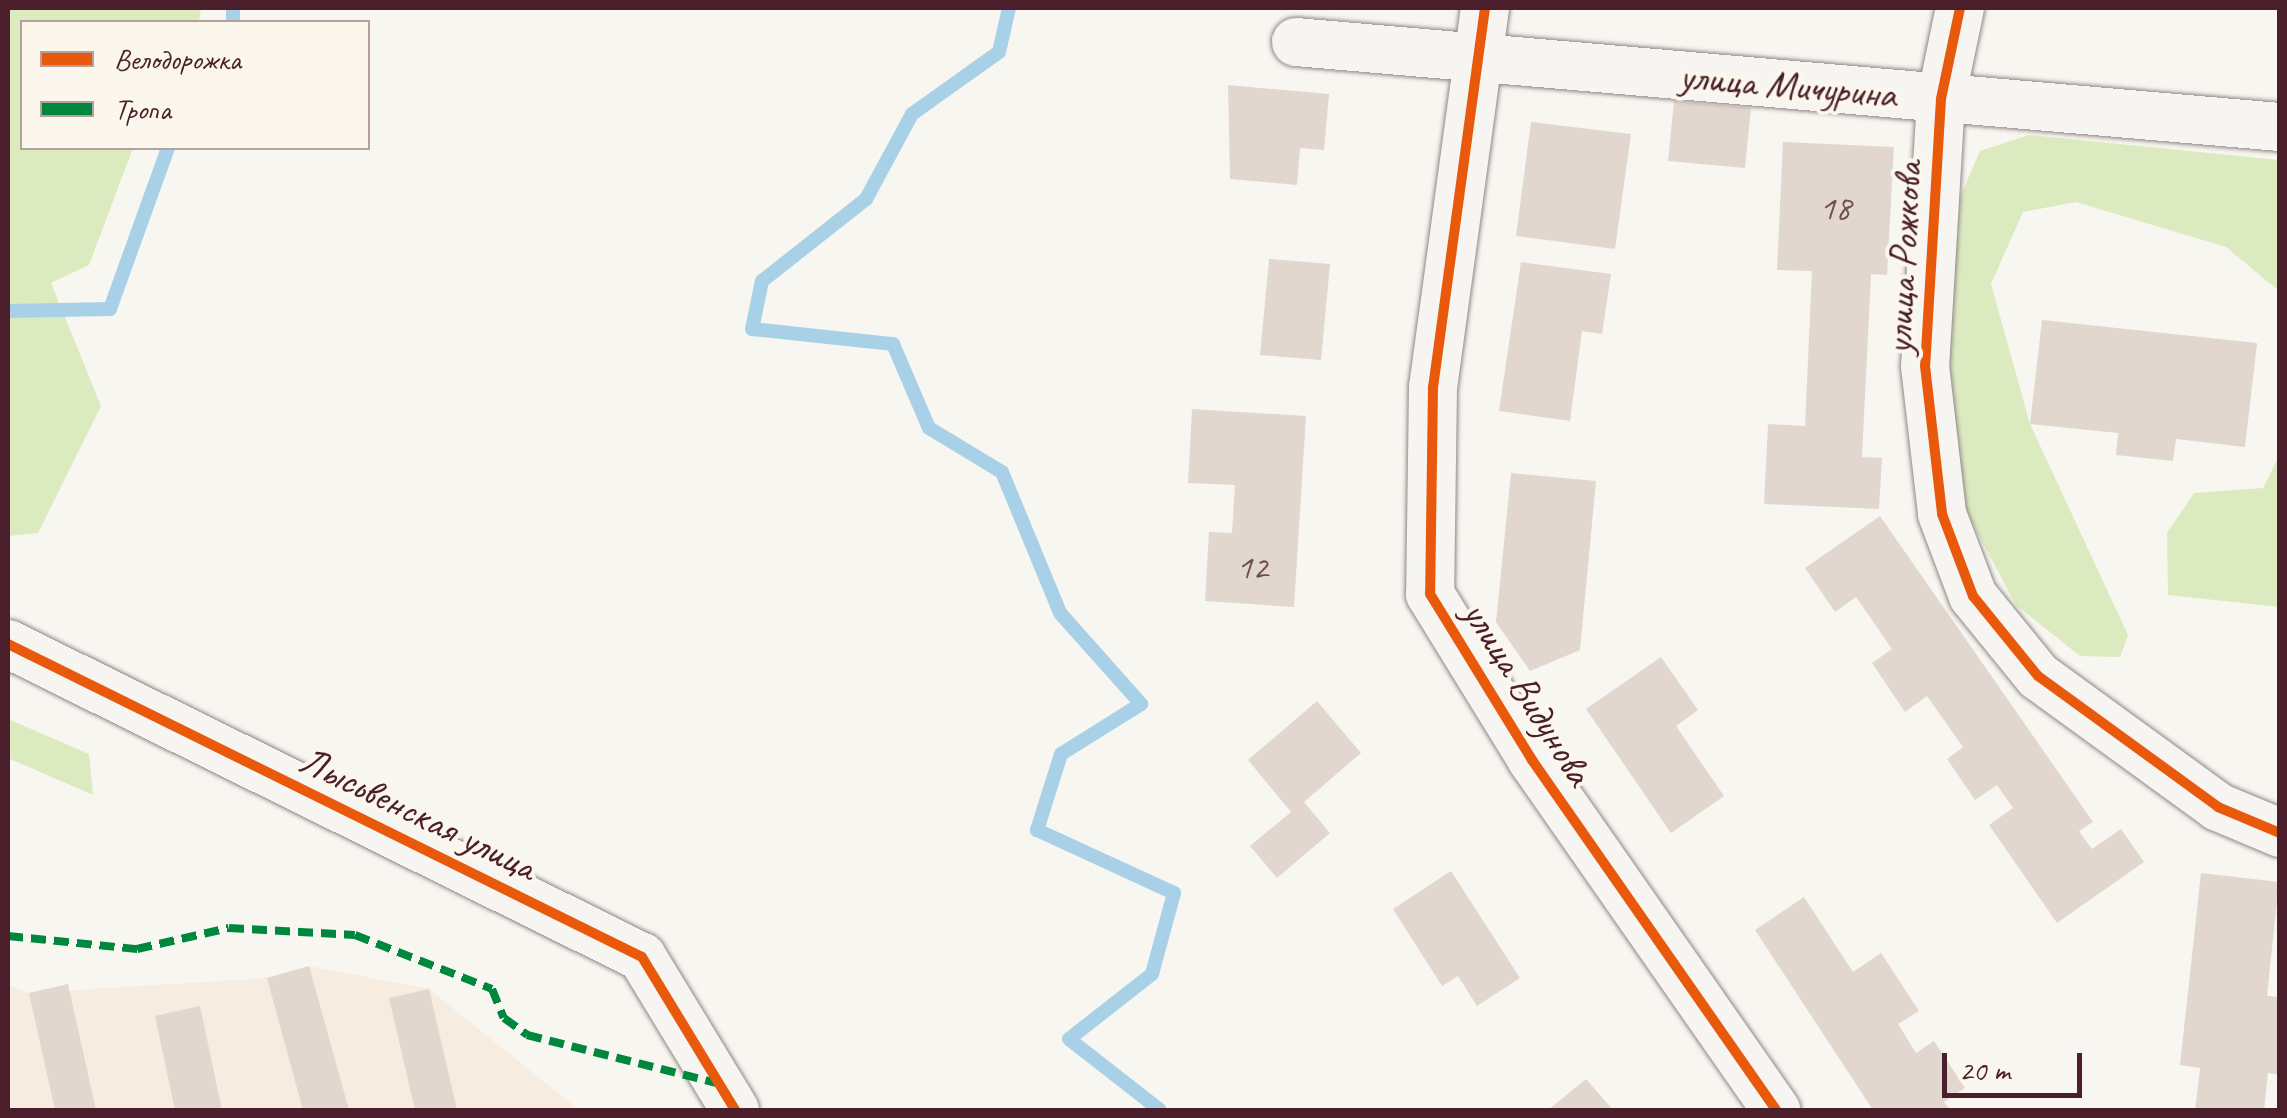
<!DOCTYPE html>
<meta charset="utf-8">
<style>
body{margin:0}
#map{position:relative;width:2287px;height:1118px;overflow:hidden;background:#f8f6f0;font-family:Caveat,sans-serif}
div>[style]{position:absolute}
.built>*{inset:0;background:#f6ece0}
.green>*{inset:0;background:#dceabf}
.stream>*{height:14px;margin:-7px;padding:0 7px;transform-origin:7px;border-radius:7px;background:#a8d1e8}
.building>*{inset:0;background:#e1d7ce}
.roads{filter:drop-shadow(0 0 2px #918787) drop-shadow(0 0 2px #918787)}
.minor>*{height:48px;margin:-24px;padding:0 24px;transform-origin:24px;border-radius:24px;background:#f6f5f1}
.quiet>*{height:8px;margin-top:-4px;transform-origin:0;background:repeating-linear-gradient(90deg,#00873e 0 15px,transparent 0 23px)}
.cycleway>*{height:10px;margin:-5px;padding:0 5px;transform-origin:5px;border-radius:5px;background:#e8590c}
span{translate:-50% -50%;white-space:nowrap;text-align:center;line-height:1.15;-webkit-text-stroke:8px #fbf7ec;paint-order:stroke}
.number-label{font-size:35px;color:#704d54}
.number-label span{-webkit-text-stroke-width:0}
.street-label{font-size:40px;color:#4a1f2b}
.frame{position:absolute;inset:0;border:10px solid #4a1f2b;pointer-events:none}
.legend{position:absolute;left:20px;top:20px;width:350px;height:130px;box-sizing:border-box;background:#fbf7ec;border:2px solid #b4a19f;margin:0;padding:12px 18px;list-style:none;font-size:30px;color:#4a1f2b}
.legend li{display:flex;align-items:center;gap:20px;height:50px}
.legend b{width:50px;border:2px solid #b4a19f}
.scale{position:absolute;left:1942px;top:1053px;width:140px;height:45px;box-sizing:border-box;border:5px solid #4a1f2b;border-top:0;padding-left:12px;font-size:30px;line-height:35px;white-space:nowrap;color:#4a1f2b;-webkit-text-stroke:8px #fbf7ec;paint-order:stroke}
</style>
<div id="map">
<div class="built">
<i style="clip-path:polygon(309px 966px,429px 989px,579px 1110px,8px 1110px,8px 985px,29px 993px,266px 978px)"></i>
</div>
<div class="green">
<i style="clip-path:polygon(8px 8px,201px 8px,199px 22px,22px 22px,22px 148px,133px 148px,89px 265px,51px 283px,101px 406px,38px 533px,8px 536px)"></i>
<i style="clip-path:polygon(2029px 135px,2279px 160px,2279px 291px,2226px 247px,2076px 202px,2023px 212px,1991px 284px,2030px 424px,2128px 635px,2120px 657px,2080px 656px,2016px 605px,1962px 504px,1943px 356px,1960px 197px,1980px 151px)"></i>
<i style="clip-path:polygon(2279px 456px,2279px 607px,2168px 595px,2167px 533px,2194px 493px,2263px 488px)"></i>
<i style="clip-path:polygon(8px 719px,89px 754px,93px 795px,8px 758px)"></i>
</div>
<div class="stream">
<i style="left:1009px;top:8px;width:45px;rotate:102.8deg"></i>
<i style="left:999px;top:52px;width:107px;rotate:144.5deg"></i>
<i style="left:912px;top:114px;width:97px;rotate:118.4deg"></i>
<i style="left:866px;top:199px;width:132px;rotate:141.7deg"></i>
<i style="left:762px;top:281px;width:49px;rotate:101.8deg"></i>
<i style="left:752px;top:329px;width:142px;rotate:6.1deg"></i>
<i style="left:893px;top:344px;width:91px;rotate:66.8deg"></i>
<i style="left:929px;top:428px;width:85px;rotate:31.1deg"></i>
<i style="left:1002px;top:472px;width:152px;rotate:67.6deg"></i>
<i style="left:1060px;top:613px;width:122px;rotate:48.3deg"></i>
<i style="left:1141px;top:704px;width:94px;rotate:148deg"></i>
<i style="left:1061px;top:754px;width:80px;rotate:107.5deg"></i>
<i style="left:1037px;top:830px;width:151px;rotate:24.7deg"></i>
<i style="left:1174px;top:893px;width:84px;rotate:105.2deg"></i>
<i style="left:1152px;top:974px;width:105px;rotate:141.9deg"></i>
<i style="left:1069px;top:1039px;width:115px;rotate:38deg"></i>
<i style="left:233px;top:22px;width:14px;rotate:-90deg"></i>
<i style="left:8px;top:311px;width:102px;rotate:-1.1deg"></i>
<i style="left:110px;top:309px;width:171px;rotate:-70.2deg"></i>
</div>
<div class="building">
<i style="clip-path:polygon(1228px 85px,1329px 94px,1324px 150px,1300px 148px,1297px 185px,1230px 179px)"></i>
<i style="clip-path:polygon(1674px 101px,1751px 108px,1745px 168px,1668px 161px)"></i>
<i style="clip-path:polygon(1531px 122px,1631px 134px,1615px 249px,1516px 236px)"></i>
<i style="clip-path:polygon(1783px 142px,1894px 147px,1887px 275px,1871px 274px,1862px 457px,1882px 458px,1879px 509px,1764px 504px,1768px 424px,1805px 426px,1812px 271px,1777px 270px)"></i>
<i style="clip-path:polygon(1269px 259px,1330px 264px,1321px 360px,1260px 355px)"></i>
<i style="clip-path:polygon(1521px 262px,1611px 274px,1602px 334px,1582px 331px,1570px 421px,1499px 411px)"></i>
<i style="clip-path:polygon(2042px 320px,2257px 343px,2245px 447px,2176px 439px,2173px 461px,2116px 455px,2118px 433px,2030px 424px)"></i>
<i style="clip-path:polygon(1192px 409px,1306px 416px,1294px 607px,1205px 601px,1209px 532px,1232px 533px,1235px 485px,1188px 483px)"></i>
<i style="clip-path:polygon(1511px 473px,1596px 481px,1580px 650px,1530px 671px,1496px 622px)"></i>
<i style="clip-path:polygon(1880px 516px,2093px 822px,2079px 831px,2092px 849px,2121px 829px,2144px 862px,2057px 923px,1989px 825px,2013px 808px,1997px 785px,1975px 800px,1947px 759px,1963px 747px,1927px 696px,1905px 712px,1872px 663px,1892px 649px,1856px 597px,1835px 612px,1805px 568px)"></i>
<i style="clip-path:polygon(1661px 657px,1698px 710px,1676px 726px,1724px 796px,1671px 833px,1586px 709px)"></i>
<i style="clip-path:polygon(1317px 701px,1361px 753px,1304px 802px,1330px 833px,1277px 878px,1250px 846px,1291px 812px,1248px 760px)"></i>
<i style="clip-path:polygon(1451px 871px,1520px 978px,1477px 1006px,1458px 976px,1442px 986px,1393px 909px)"></i>
<i style="clip-path:polygon(2201px 873px,2279px 882px,2267px 996px,2280px 997px,2280px 1075px,2268px 1073px,2264px 1110px,2195px 1110px,2200px 1068px,2180px 1065px)"></i>
<i style="clip-path:polygon(1804px 897px,1853px 972px,1881px 953px,1919px 1011px,1898px 1024px,1916px 1053px,1934px 1041px,1965px 1088px,1944px 1102px,1950px 1110px,1873px 1110px,1755px 930px)"></i>
<i style="clip-path:polygon(309px 966px,349px 1110px,303px 1110px,267px 978px)"></i>
<i style="clip-path:polygon(68px 984px,96px 1110px,55px 1110px,29px 993px)"></i>
<i style="clip-path:polygon(429px 989px,457px 1110px,415px 1110px,389px 998px)"></i>
<i style="clip-path:polygon(200px 1006px,222px 1110px,175px 1110px,155px 1016px)"></i>
<i style="clip-path:polygon(1586px 1079px,1613px 1110px,1548px 1110px)"></i>
</div>
<div class="roads">
<div class="minor">
<i style="left:1485px;top:8px;width:383px;rotate:97.8deg"></i>
<i style="left:1433px;top:387px;width:207px;rotate:90.8deg"></i>
<i style="left:1430px;top:594px;width:195px;rotate:58.4deg"></i>
<i style="left:1532px;top:760px;width:427px;rotate:55.1deg"></i>
<i style="left:1960px;top:8px;width:93px;rotate:101.8deg"></i>
<i style="left:1941px;top:99px;width:267px;rotate:93.4deg"></i>
<i style="left:1925px;top:366px;width:149px;rotate:83.4deg"></i>
<i style="left:1942px;top:514px;width:88px;rotate:69.3deg"></i>
<i style="left:1973px;top:596px;width:103px;rotate:50.9deg"></i>
<i style="left:2038px;top:676px;width:223px;rotate:36deg"></i>
<i style="left:2218px;top:807px;width:67px;rotate:22.8deg"></i>
<i style="left:1296px;top:42px;width:988px;rotate:4.94deg"></i>
<i style="left:8px;top:644px;width:707px;rotate:26.28deg"></i>
<i style="left:642px;top:957px;width:179px;rotate:58.7deg"></i>
</div>
</div>
<div class="quiet">
<i style="left:8px;top:936px;width:130px;rotate:5.8deg"></i>
<i style="left:137px;top:949px;width:94px;rotate:-12.9deg"></i>
<i style="left:229px;top:928px;width:126px;rotate:3.2deg"></i>
<i style="left:355px;top:935px;width:147px;rotate:21.5deg"></i>
<i style="left:492px;top:989px;width:31px;rotate:68deg"></i>
<i style="left:504px;top:1018px;width:29px;rotate:36deg"></i>
<i style="left:527px;top:1035px;width:199px;rotate:14.2deg"></i>
</div>
<div class="cycleway">
<i style="left:1485px;top:8px;width:383px;rotate:97.8deg"></i>
<i style="left:1433px;top:387px;width:207px;rotate:90.8deg"></i>
<i style="left:1430px;top:594px;width:195px;rotate:58.4deg"></i>
<i style="left:1532px;top:760px;width:427px;rotate:55.1deg"></i>
<i style="left:1960px;top:8px;width:93px;rotate:101.8deg"></i>
<i style="left:1941px;top:99px;width:267px;rotate:93.4deg"></i>
<i style="left:1925px;top:366px;width:149px;rotate:83.4deg"></i>
<i style="left:1942px;top:514px;width:88px;rotate:69.3deg"></i>
<i style="left:1973px;top:596px;width:103px;rotate:50.9deg"></i>
<i style="left:2038px;top:676px;width:223px;rotate:36deg"></i>
<i style="left:2218px;top:807px;width:67px;rotate:22.8deg"></i>
<i style="left:8px;top:644px;width:707px;rotate:26.28deg"></i>
<i style="left:642px;top:957px;width:179px;rotate:58.7deg"></i>
</div>
<div class="number-label">
<span style="left:1835px;top:208px">18</span>
<span style="left:1252px;top:567px">12</span>
</div>
<div class="street-label">
<span style="left:1788px;top:85px;rotate:5deg">улица Мичурина</span>
<span style="left:1903px;top:258px;rotate:-87deg">улица Рожкова</span>
<span style="left:1528px;top:693px;rotate:58deg">улица Видунова</span>
<span style="left:418px;top:813px;rotate:26deg">Лысьвенская улица</span>
</div>
<div class="frame"></div>
<ul class="legend">
<li><b style="height:12px;background:#e8590c"></b>Велодорожка</li>
<li><b style="height:12px;background:#00873e"></b>Тропа</li>
</ul>
<div class="scale">20 m</div>
</div>
